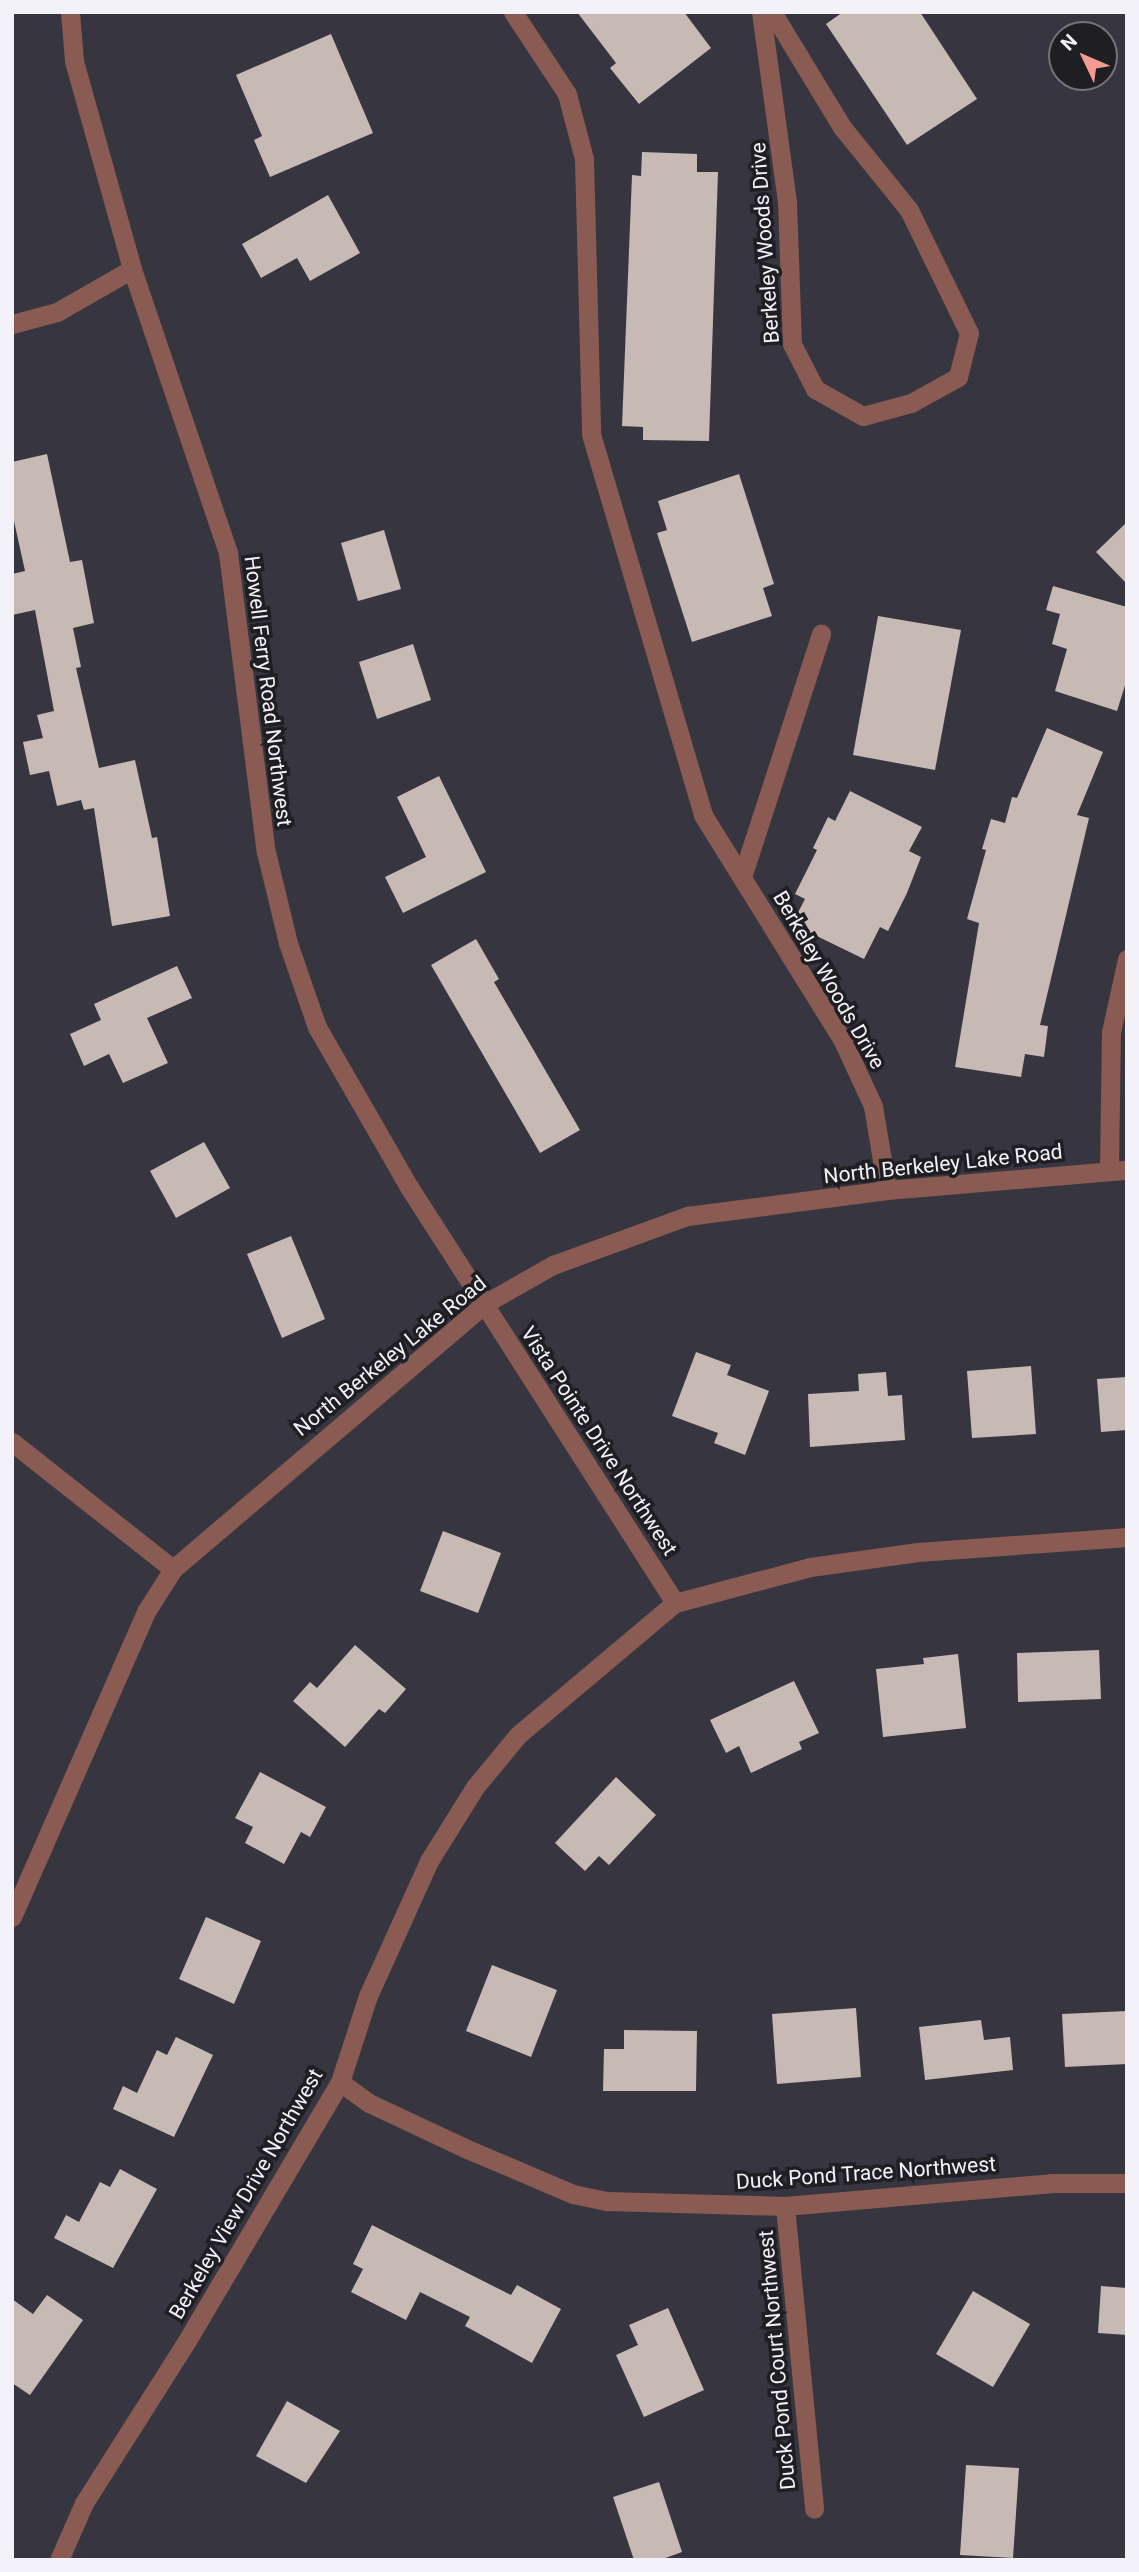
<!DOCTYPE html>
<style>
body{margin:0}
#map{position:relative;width:1139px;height:2572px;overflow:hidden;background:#373640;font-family:Roboto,sans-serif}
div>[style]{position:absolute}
.building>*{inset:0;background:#c7b9b3}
.minor>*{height:19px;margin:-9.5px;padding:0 9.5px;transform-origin:9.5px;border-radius:9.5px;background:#8a5b52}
.tertiary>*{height:19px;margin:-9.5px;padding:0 9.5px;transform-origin:9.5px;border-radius:9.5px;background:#8a5b52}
span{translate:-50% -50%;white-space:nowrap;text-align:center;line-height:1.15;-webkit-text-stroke:7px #1e1e23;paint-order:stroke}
.street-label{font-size:21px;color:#f3f2f9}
.frame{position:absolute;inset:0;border:14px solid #f3f2f9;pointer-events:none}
.north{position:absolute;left:1048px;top:21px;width:70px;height:70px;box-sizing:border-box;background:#1e1e23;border:2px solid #737379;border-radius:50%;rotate:314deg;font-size:19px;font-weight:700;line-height:28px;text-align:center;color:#f3f2f9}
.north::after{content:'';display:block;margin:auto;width:24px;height:32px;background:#f59c92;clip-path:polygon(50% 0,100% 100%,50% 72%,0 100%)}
</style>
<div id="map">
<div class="building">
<i style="clip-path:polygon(577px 12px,684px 12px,711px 48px,639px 104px,610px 68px,616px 63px)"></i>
<i style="clip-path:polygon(843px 12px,920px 12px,977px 99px,907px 145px,826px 24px)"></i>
<i style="clip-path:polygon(331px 34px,373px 133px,270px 177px,254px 140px,262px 136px,236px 75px)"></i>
<i style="clip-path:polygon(642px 152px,697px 154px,697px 172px,718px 172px,709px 441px,643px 440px,643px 427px,622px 426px,632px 175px,641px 176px)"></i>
<i style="clip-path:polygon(328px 195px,360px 253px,310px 281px,297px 258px,261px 278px,242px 244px)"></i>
<i style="clip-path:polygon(47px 454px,70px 562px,82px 560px,94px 623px,73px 628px,81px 667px,76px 668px,99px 768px,135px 760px,152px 838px,157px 837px,170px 916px,112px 926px,94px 808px,84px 810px,81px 800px,57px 806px,49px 771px,30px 775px,23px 742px,43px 738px,37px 715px,54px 711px,35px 610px,12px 615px,12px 574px,25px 571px,12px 512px,12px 462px)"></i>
<i style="clip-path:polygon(739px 474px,774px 584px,763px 588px,772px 616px,692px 642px,657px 533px,667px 530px,658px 501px)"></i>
<i style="clip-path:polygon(1127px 522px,1127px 584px,1096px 552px)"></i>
<i style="clip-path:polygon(384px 530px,401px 589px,358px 601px,341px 543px)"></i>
<i style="clip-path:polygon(1053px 586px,1127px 607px,1127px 679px,1117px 711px,1055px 691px,1067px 649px,1052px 644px,1060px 614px,1046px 610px)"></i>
<i style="clip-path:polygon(878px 616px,961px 630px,935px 770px,853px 755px)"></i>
<i style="clip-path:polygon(413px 644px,431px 700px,377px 719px,359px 662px)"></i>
<i style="clip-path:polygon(1047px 728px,1103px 752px,1077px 815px,1089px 818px,1040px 1025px,1048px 1026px,1044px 1057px,1025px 1054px,1021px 1077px,955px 1067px,979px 923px,967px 919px,986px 850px,982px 849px,991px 819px,1005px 823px,1012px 797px,1017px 798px)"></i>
<i style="clip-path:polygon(439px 776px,486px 872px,403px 913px,385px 877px,426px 857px,397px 797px)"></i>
<i style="clip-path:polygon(850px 791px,922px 827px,909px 851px,921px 857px,907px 893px,888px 931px,880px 927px,864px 959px,792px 924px,805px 899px,795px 894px,817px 850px,813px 848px,828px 817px,835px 821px)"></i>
<i style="clip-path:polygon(476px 939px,499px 979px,494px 982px,580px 1130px,540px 1153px,431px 965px)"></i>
<i style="clip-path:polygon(177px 966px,192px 998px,147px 1018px,168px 1063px,123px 1083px,109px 1054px,84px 1066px,70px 1034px,101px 1020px,94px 1004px)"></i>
<i style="clip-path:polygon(204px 1142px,230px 1188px,176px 1218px,150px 1171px)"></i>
<i style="clip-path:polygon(291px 1236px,325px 1319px,282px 1338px,247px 1254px)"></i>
<i style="clip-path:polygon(696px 1352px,731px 1365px,727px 1375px,769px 1391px,745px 1455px,714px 1443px,718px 1433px,672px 1416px)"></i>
<i style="clip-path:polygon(1031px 1366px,1036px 1434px,972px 1438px,967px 1371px)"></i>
<i style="clip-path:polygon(886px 1372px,888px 1396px,902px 1395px,905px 1440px,810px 1447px,808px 1394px,859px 1391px,858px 1374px)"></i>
<i style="clip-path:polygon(1127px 1377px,1127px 1430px,1101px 1432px,1097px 1379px)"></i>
<i style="clip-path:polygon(443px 1531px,501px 1553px,478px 1613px,420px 1591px)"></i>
<i style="clip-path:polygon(355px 1645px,406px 1689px,385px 1713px,379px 1709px,345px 1747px,293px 1701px,310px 1682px,317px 1688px)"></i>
<i style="clip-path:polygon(1099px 1650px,1101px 1699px,1018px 1702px,1017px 1653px)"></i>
<i style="clip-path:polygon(958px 1654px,966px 1728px,883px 1737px,876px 1669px,924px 1664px,923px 1658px)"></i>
<i style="clip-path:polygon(794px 1681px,819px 1733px,799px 1742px,802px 1749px,751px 1773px,739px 1746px,726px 1753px,710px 1720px)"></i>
<i style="clip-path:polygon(260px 1772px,326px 1807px,310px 1837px,301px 1832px,284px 1864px,245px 1843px,253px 1827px,235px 1818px)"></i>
<i style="clip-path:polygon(616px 1777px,656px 1815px,609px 1865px,599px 1856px,585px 1871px,555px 1843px)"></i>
<i style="clip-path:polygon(206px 1917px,261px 1941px,234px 2004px,179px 1979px)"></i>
<i style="clip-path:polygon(492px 1965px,557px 1990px,531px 2057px,466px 2031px)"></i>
<i style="clip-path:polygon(856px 2008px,861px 2077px,777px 2084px,772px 2014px)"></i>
<i style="clip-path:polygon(1127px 2011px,1127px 2064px,1065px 2067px,1062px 2014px)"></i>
<i style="clip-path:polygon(981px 2020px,984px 2040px,1010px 2037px,1013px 2070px,925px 2080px,919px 2027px)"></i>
<i style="clip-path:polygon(624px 2030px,697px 2031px,696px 2091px,603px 2091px,604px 2049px,624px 2049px)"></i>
<i style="clip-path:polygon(176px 2037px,213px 2055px,174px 2137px,113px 2109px,123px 2086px,137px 2093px,157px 2050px,167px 2055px)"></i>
<i style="clip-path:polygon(120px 2169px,157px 2189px,113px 2268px,54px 2238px,66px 2215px,79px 2222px,100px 2182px,110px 2187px)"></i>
<i style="clip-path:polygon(372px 2225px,511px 2295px,517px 2285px,561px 2309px,532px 2363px,465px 2326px,470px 2317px,420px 2292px,406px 2320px,351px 2292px,363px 2269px,353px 2264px)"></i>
<i style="clip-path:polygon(1101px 2286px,1127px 2288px,1127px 2335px,1098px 2333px)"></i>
<i style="clip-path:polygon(973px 2291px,1030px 2324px,993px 2387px,936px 2354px)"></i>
<i style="clip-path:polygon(47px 2295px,83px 2320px,30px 2395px,12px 2383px,12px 2299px,33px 2314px)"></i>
<i style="clip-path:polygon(668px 2308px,704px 2390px,644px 2417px,616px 2355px,638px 2345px,629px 2325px)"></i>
<i style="clip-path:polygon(287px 2401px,340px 2431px,306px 2483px,256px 2456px)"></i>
<i style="clip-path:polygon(966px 2465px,1019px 2468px,1013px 2558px,960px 2555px)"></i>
<i style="clip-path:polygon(659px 2482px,682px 2552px,660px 2560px,634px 2560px,613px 2497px)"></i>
</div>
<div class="minor">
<i style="left:513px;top:12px;width:98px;rotate:56.6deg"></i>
<i style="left:567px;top:94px;width:67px;rotate:75.3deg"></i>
<i style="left:584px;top:159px;width:275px;rotate:88.5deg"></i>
<i style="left:591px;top:434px;width:397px;rotate:73.6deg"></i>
<i style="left:703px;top:815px;width:266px;rotate:58.2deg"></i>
<i style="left:843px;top:1041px;width:72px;rotate:65.2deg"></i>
<i style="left:873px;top:1106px;width:85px;rotate:80.5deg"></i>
<i style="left:761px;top:12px;width:191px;rotate:82.2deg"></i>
<i style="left:787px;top:201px;width:143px;rotate:88deg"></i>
<i style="left:792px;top:344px;width:51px;rotate:62.9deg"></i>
<i style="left:815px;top:389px;width:55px;rotate:29.4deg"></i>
<i style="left:863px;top:416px;width:50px;rotate:-15.2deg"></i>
<i style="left:911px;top:403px;width:54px;rotate:-29deg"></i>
<i style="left:958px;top:377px;width:45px;rotate:-76deg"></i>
<i style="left:969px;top:333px;width:137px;rotate:-116deg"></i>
<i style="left:909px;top:210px;width:107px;rotate:-128.9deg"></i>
<i style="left:842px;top:127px;width:135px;rotate:-121.3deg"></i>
<i style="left:12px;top:324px;width:47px;rotate:-14.9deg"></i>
<i style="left:57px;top:312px;width:86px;rotate:-29.8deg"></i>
<i style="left:742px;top:877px;width:256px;rotate:-72deg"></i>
<i style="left:1109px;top:1171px;width:139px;rotate:-89.2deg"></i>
<i style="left:1111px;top:1032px;width:75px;rotate:-77.6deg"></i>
<i style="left:484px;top:1304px;width:355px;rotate:57.4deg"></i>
<i style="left:12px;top:1442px;width:205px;rotate:38.3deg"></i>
<i style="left:340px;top:2082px;width:36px;rotate:36deg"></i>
<i style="left:369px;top:2103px;width:108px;rotate:25.1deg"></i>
<i style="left:467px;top:2149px;width:115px;rotate:23deg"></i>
<i style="left:573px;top:2194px;width:35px;rotate:12deg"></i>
<i style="left:607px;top:2201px;width:178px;rotate:1.6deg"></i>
<i style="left:785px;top:2206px;width:267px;rotate:-4.9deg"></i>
<i style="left:1051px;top:2183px;width:76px"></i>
<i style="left:785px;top:2206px;width:304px;rotate:84.5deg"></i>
<i style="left:59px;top:2560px;width:62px;rotate:-66.3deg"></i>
<i style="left:84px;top:2503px;width:188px;rotate:-57.6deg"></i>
<i style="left:185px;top:2344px;width:304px;rotate:-59.4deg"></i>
<i style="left:340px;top:2082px;width:90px;rotate:-72deg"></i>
<i style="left:368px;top:1996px;width:148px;rotate:-65.7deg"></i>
<i style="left:429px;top:1861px;width:87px;rotate:-58.1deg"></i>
<i style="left:475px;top:1787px;width:67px;rotate:-50.4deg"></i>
<i style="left:518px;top:1735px;width:205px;rotate:-40.1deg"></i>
<i style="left:675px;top:1603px;width:140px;rotate:-14.9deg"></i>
<i style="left:810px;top:1567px;width:109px;rotate:-7.9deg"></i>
<i style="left:918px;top:1552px;width:210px;rotate:-4.1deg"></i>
</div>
<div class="tertiary">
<i style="left:70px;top:12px;width:49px;rotate:85.3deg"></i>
<i style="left:74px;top:61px;width:216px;rotate:74.4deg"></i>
<i style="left:132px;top:269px;width:300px;rotate:71.3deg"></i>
<i style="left:228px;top:553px;width:301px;rotate:82.8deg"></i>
<i style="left:266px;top:852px;width:94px;rotate:76.4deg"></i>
<i style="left:288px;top:943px;width:89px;rotate:71deg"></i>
<i style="left:317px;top:1027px;width:185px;rotate:60.1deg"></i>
<i style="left:409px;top:1187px;width:139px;rotate:57.3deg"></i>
<i style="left:12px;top:1917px;width:335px;rotate:-66.3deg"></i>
<i style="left:147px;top:1610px;width:49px;rotate:-57.6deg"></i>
<i style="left:173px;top:1569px;width:409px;rotate:-40.4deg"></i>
<i style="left:484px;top:1304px;width:79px;rotate:-29.5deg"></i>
<i style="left:553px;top:1265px;width:143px;rotate:-20.1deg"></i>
<i style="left:687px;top:1216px;width:202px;rotate:-7.4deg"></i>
<i style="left:887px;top:1190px;width:241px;rotate:-4.8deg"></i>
</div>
<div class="street-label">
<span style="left:765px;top:243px;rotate:-94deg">Berkeley Woods Drive</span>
<span style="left:268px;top:691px;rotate:83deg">Howell Ferry Road Northwest</span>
<span style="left:829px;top:980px;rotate:60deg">Berkeley Woods Drive</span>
<span style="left:943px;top:1164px;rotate:-6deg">North Berkeley Lake Road</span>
<span style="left:390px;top:1356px;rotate:-39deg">North Berkeley Lake Road</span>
<span style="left:599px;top:1441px;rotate:57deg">Vista Pointe Drive Northwest</span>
<span style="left:866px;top:2173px;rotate:-4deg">Duck Pond Trace Northwest</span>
<span style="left:246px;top:2194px;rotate:-60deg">Berkeley View Drive Northwest</span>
<span style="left:777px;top:2360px;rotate:-95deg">Duck Pond Court Northwest</span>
</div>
<div class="frame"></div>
<div class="north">N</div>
</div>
